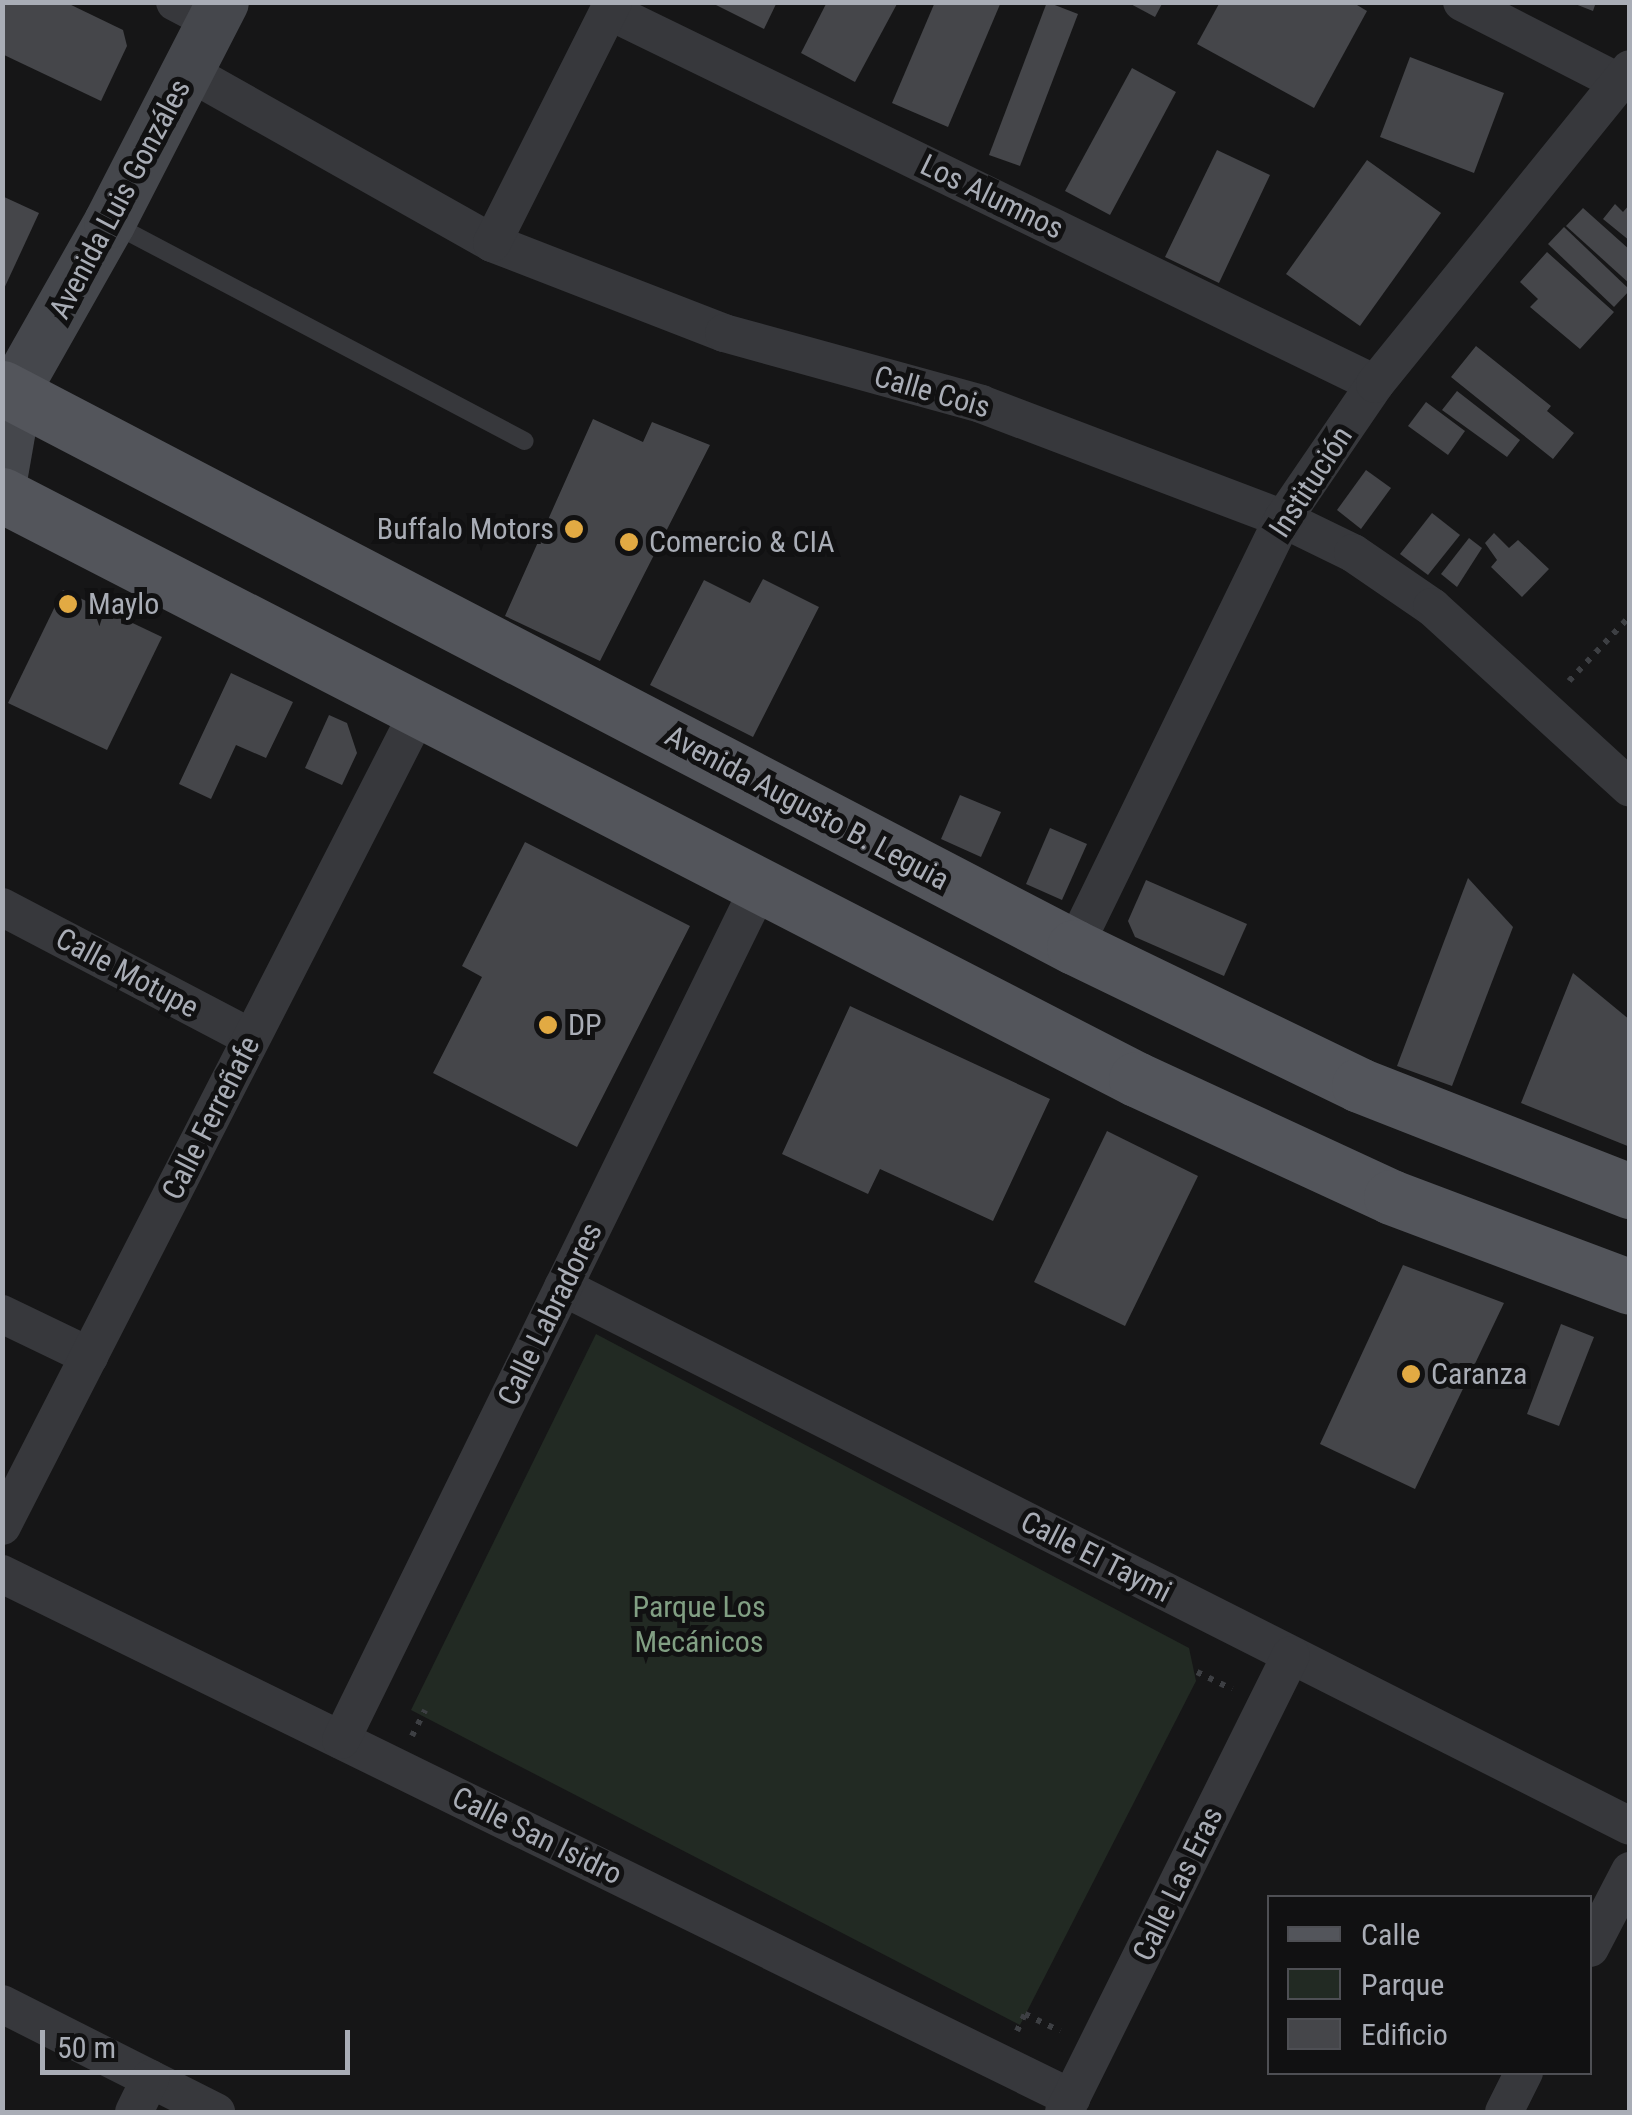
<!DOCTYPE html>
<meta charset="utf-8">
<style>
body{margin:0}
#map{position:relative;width:1632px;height:2115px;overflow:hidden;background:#161617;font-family:"Roboto Condensed",sans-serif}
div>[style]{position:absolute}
.green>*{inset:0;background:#222a23}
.building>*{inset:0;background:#45464a}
.path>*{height:6px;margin-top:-3px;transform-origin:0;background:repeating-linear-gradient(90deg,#3d3f43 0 5px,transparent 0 13px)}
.service>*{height:18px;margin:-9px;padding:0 9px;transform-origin:9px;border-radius:9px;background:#37383c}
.minor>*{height:38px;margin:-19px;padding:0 19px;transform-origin:19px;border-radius:19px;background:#37383c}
.secondary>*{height:52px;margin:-26px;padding:0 26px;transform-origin:26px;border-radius:26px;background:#45474c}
.primary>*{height:55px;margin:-27.5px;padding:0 27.5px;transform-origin:27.5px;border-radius:27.5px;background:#53555b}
.dots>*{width:28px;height:28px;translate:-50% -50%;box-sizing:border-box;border:5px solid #111112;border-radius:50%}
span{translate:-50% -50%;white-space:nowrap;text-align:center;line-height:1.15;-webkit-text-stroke:10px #111112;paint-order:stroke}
.street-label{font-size:30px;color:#a9adb6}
.poi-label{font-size:30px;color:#a9adb6}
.right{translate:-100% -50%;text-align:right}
.left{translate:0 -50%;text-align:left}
.park-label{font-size:30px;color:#819f83}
.frame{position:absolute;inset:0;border:5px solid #a9adb6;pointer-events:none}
.legend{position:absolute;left:1267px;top:1895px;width:325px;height:180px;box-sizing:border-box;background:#111112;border:2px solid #4e4f54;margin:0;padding:12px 18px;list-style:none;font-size:30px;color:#a9adb6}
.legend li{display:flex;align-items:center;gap:20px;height:50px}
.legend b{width:50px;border:2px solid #4e4f54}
.scale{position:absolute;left:40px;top:2030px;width:310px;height:45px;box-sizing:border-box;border:5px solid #a9adb6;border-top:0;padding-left:12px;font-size:30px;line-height:35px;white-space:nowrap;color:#a9adb6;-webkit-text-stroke:8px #111112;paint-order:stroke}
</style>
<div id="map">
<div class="green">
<i style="clip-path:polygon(596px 1334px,1189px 1648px,1196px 1681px,1020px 2025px,411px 1710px)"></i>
</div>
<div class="building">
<i style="clip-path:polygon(2px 2px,65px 2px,123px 30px,127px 46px,101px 101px,2px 54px)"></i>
<i style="clip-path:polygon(710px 2px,777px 2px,764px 29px)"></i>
<i style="clip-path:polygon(827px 2px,898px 2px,855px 82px,801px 53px)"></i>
<i style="clip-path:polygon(935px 2px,1001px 2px,948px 127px,892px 103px)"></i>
<i style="clip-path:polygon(1047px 2px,1078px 14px,1020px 166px,989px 155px)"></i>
<i style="clip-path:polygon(1127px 2px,1163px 2px,1155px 17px)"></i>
<i style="clip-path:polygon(1220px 2px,1352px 2px,1367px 11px,1314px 108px,1197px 44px)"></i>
<i style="clip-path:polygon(1570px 2px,1596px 2px,1593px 11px)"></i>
<i style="clip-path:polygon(1410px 57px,1504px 93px,1474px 173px,1380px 137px)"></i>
<i style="clip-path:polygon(1132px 68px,1176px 92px,1110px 215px,1065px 191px)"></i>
<i style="clip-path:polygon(1217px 150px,1270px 175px,1219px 283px,1165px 257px)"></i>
<i style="clip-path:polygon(1367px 160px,1441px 213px,1360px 326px,1286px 274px)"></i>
<i style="clip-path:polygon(2px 196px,39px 213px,2px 293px)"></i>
<i style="clip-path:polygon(1615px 204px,1623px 212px,1630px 204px,1630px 241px,1603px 219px)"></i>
<i style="clip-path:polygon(1583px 208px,1630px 250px,1630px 284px,1566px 226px)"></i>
<i style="clip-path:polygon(1564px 227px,1630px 290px,1614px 307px,1548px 244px)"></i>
<i style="clip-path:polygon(1547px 252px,1614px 312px,1580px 349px,1530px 307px,1538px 299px,1520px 282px)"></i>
<i style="clip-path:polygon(1476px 346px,1551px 406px,1547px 411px,1574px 433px,1553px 459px,1451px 377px)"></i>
<i style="clip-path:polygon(1457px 391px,1520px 440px,1507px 457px,1442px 410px)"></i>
<i style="clip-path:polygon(1426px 402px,1465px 431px,1448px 455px,1408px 426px)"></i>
<i style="clip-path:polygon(593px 419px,643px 442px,652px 422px,710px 445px,600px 661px,505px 616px)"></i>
<i style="clip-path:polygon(1366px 470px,1391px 488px,1361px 529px,1337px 510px)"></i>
<i style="clip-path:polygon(1432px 513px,1460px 535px,1428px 575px,1400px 554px)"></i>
<i style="clip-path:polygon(1494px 533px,1509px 548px,1518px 540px,1549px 569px,1522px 597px,1491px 567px,1497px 560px,1485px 543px)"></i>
<i style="clip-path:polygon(1469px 538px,1482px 548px,1457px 587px,1441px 574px)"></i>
<i style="clip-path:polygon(763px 579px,819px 607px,753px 737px,650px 685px,704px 580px,750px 603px)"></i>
<i style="clip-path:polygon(63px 590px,162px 637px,107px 750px,8px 703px)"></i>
<i style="clip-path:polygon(231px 673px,293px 702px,266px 758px,236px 745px,211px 799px,179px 784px)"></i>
<i style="clip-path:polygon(329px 715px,347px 723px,357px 753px,342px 785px,305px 768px)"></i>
<i style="clip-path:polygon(960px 795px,1001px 812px,981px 857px,941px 839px)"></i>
<i style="clip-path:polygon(1050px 828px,1087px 844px,1062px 900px,1026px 884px)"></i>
<i style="clip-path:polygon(525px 842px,690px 926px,577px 1147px,433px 1073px,482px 977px,462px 966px)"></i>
<i style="clip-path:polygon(1468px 878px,1513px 927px,1452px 1086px,1397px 1066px)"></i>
<i style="clip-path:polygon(1146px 880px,1247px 924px,1224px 976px,1135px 937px,1128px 921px)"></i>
<i style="clip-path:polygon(1573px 973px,1630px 1020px,1630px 1147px,1521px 1103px)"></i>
<i style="clip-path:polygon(850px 1006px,1050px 1099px,993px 1221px,880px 1169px,868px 1194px,782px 1154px)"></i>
<i style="clip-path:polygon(1107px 1131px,1198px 1176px,1125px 1326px,1034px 1282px)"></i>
<i style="clip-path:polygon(1403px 1265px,1504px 1303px,1415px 1489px,1320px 1444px)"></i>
<i style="clip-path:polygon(1561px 1324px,1594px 1337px,1559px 1426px,1527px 1414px)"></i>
</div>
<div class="path">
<i style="left:1569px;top:681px;width:89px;rotate:-46.8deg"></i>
<i style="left:1197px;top:1672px;width:39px;rotate:26deg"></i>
<i style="left:412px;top:1736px;width:29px;rotate:-63deg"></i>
<i style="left:1017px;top:2031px;width:19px;rotate:-65deg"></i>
<i style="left:1025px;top:2014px;width:39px;rotate:26deg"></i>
</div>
<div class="service">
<i style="left:115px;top:225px;width:463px;rotate:27.8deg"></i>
</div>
<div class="minor">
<i style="left:175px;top:2px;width:43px;rotate:27.8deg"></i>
<i style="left:1462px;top:2px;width:178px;rotate:27.1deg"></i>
<i style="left:609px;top:11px;width:852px;rotate:25.96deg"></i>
<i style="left:187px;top:71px;width:350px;rotate:29.4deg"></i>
<i style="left:492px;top:243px;width:249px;rotate:21.2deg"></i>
<i style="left:724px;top:333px;width:267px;rotate:15.4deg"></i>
<i style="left:981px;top:404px;width:323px;rotate:20.8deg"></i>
<i style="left:1283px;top:519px;width:78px;rotate:25.9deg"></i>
<i style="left:1353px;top:553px;width:96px;rotate:34.4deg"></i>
<i style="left:1432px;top:607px;width:268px;rotate:42.4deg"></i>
<i style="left:492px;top:243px;width:270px;rotate:-63.3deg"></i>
<i style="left:2px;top:907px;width:281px;rotate:27.7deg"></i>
<i style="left:1074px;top:947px;width:476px;rotate:-64deg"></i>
<i style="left:1283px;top:519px;width:163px;rotate:-55.7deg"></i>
<i style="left:1375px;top:384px;width:405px;rotate:-51deg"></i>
<i style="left:563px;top:1287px;width:1195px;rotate:26.8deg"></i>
<i style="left:2px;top:1314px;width:97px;rotate:25.8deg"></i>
<i style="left:2px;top:1526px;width:915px;rotate:-62.9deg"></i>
<i style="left:2px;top:1574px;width:1191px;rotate:26.11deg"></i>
<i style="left:341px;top:1740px;width:949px;rotate:-63.87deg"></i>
<i style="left:1590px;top:1948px;width:87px;rotate:-62.5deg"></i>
<i style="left:2px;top:2004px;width:240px;rotate:26.8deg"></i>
<i style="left:134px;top:2112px;width:37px;rotate:-64deg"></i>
<i style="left:1064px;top:2112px;width:510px;rotate:-63.59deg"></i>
<i style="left:1504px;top:2112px;width:45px;rotate:-63.4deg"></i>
</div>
<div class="secondary">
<i style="left:2px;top:413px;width:219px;rotate:-60.5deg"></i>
<i style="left:110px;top:222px;width:247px;rotate:-62.8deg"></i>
<i style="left:2px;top:475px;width:81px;rotate:-80.1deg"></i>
</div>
<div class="primary">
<i style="left:2px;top:388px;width:1209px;rotate:27.54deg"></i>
<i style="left:1074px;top:947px;width:317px;rotate:25.8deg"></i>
<i style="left:1359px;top:1085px;width:291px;rotate:21.4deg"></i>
<i style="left:2px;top:495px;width:1276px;rotate:27.25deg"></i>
<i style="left:1136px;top:1079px;width:281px;rotate:24.8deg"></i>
<i style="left:1391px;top:1197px;width:255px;rotate:20.6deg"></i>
</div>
<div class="dots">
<i style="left:574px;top:529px;background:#e2aa43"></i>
<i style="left:629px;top:542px;background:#e2aa43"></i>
<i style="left:68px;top:604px;background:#e2aa43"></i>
<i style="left:548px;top:1025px;background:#e2aa43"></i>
<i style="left:1411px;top:1374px;background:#e2aa43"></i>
</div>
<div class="street-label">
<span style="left:992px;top:197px;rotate:26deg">Los Alumnos</span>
<span style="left:120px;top:199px;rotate:-62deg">Avenida Luis Gonzáles</span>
<span style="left:932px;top:392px;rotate:16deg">Calle Cois</span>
<span style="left:1311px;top:482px;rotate:-57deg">Institución</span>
<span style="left:807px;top:808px;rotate:28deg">Avenida Augusto B. Leguia</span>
<span style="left:127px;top:973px;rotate:28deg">Calle Motupe</span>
<span style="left:211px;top:1118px;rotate:-63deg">Calle Ferreñafe</span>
<span style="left:550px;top:1314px;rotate:-64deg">Calle Labradores</span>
<span style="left:1096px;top:1557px;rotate:27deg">Calle El Taymi</span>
<span style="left:537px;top:1836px;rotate:26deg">Calle San Isidro</span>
<span style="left:1178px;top:1884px;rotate:-64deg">Calle Las Eras</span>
</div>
<div class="poi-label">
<span class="right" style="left:554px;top:529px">Buffalo Motors</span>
<span class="left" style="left:649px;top:542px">Comercio &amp; CIA</span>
<span class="left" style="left:88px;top:604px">Maylo</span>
<span class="left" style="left:568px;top:1025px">DP</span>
<span class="left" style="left:1431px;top:1374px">Caranza</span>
</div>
<div class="park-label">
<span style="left:699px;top:1624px">Parque Los<br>Mecánicos</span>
</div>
<div class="frame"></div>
<ul class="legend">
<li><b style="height:12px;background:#53555b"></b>Calle</li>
<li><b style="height:28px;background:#222a23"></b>Parque</li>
<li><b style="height:28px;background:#45464a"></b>Edificio</li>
</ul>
<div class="scale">50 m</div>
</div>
